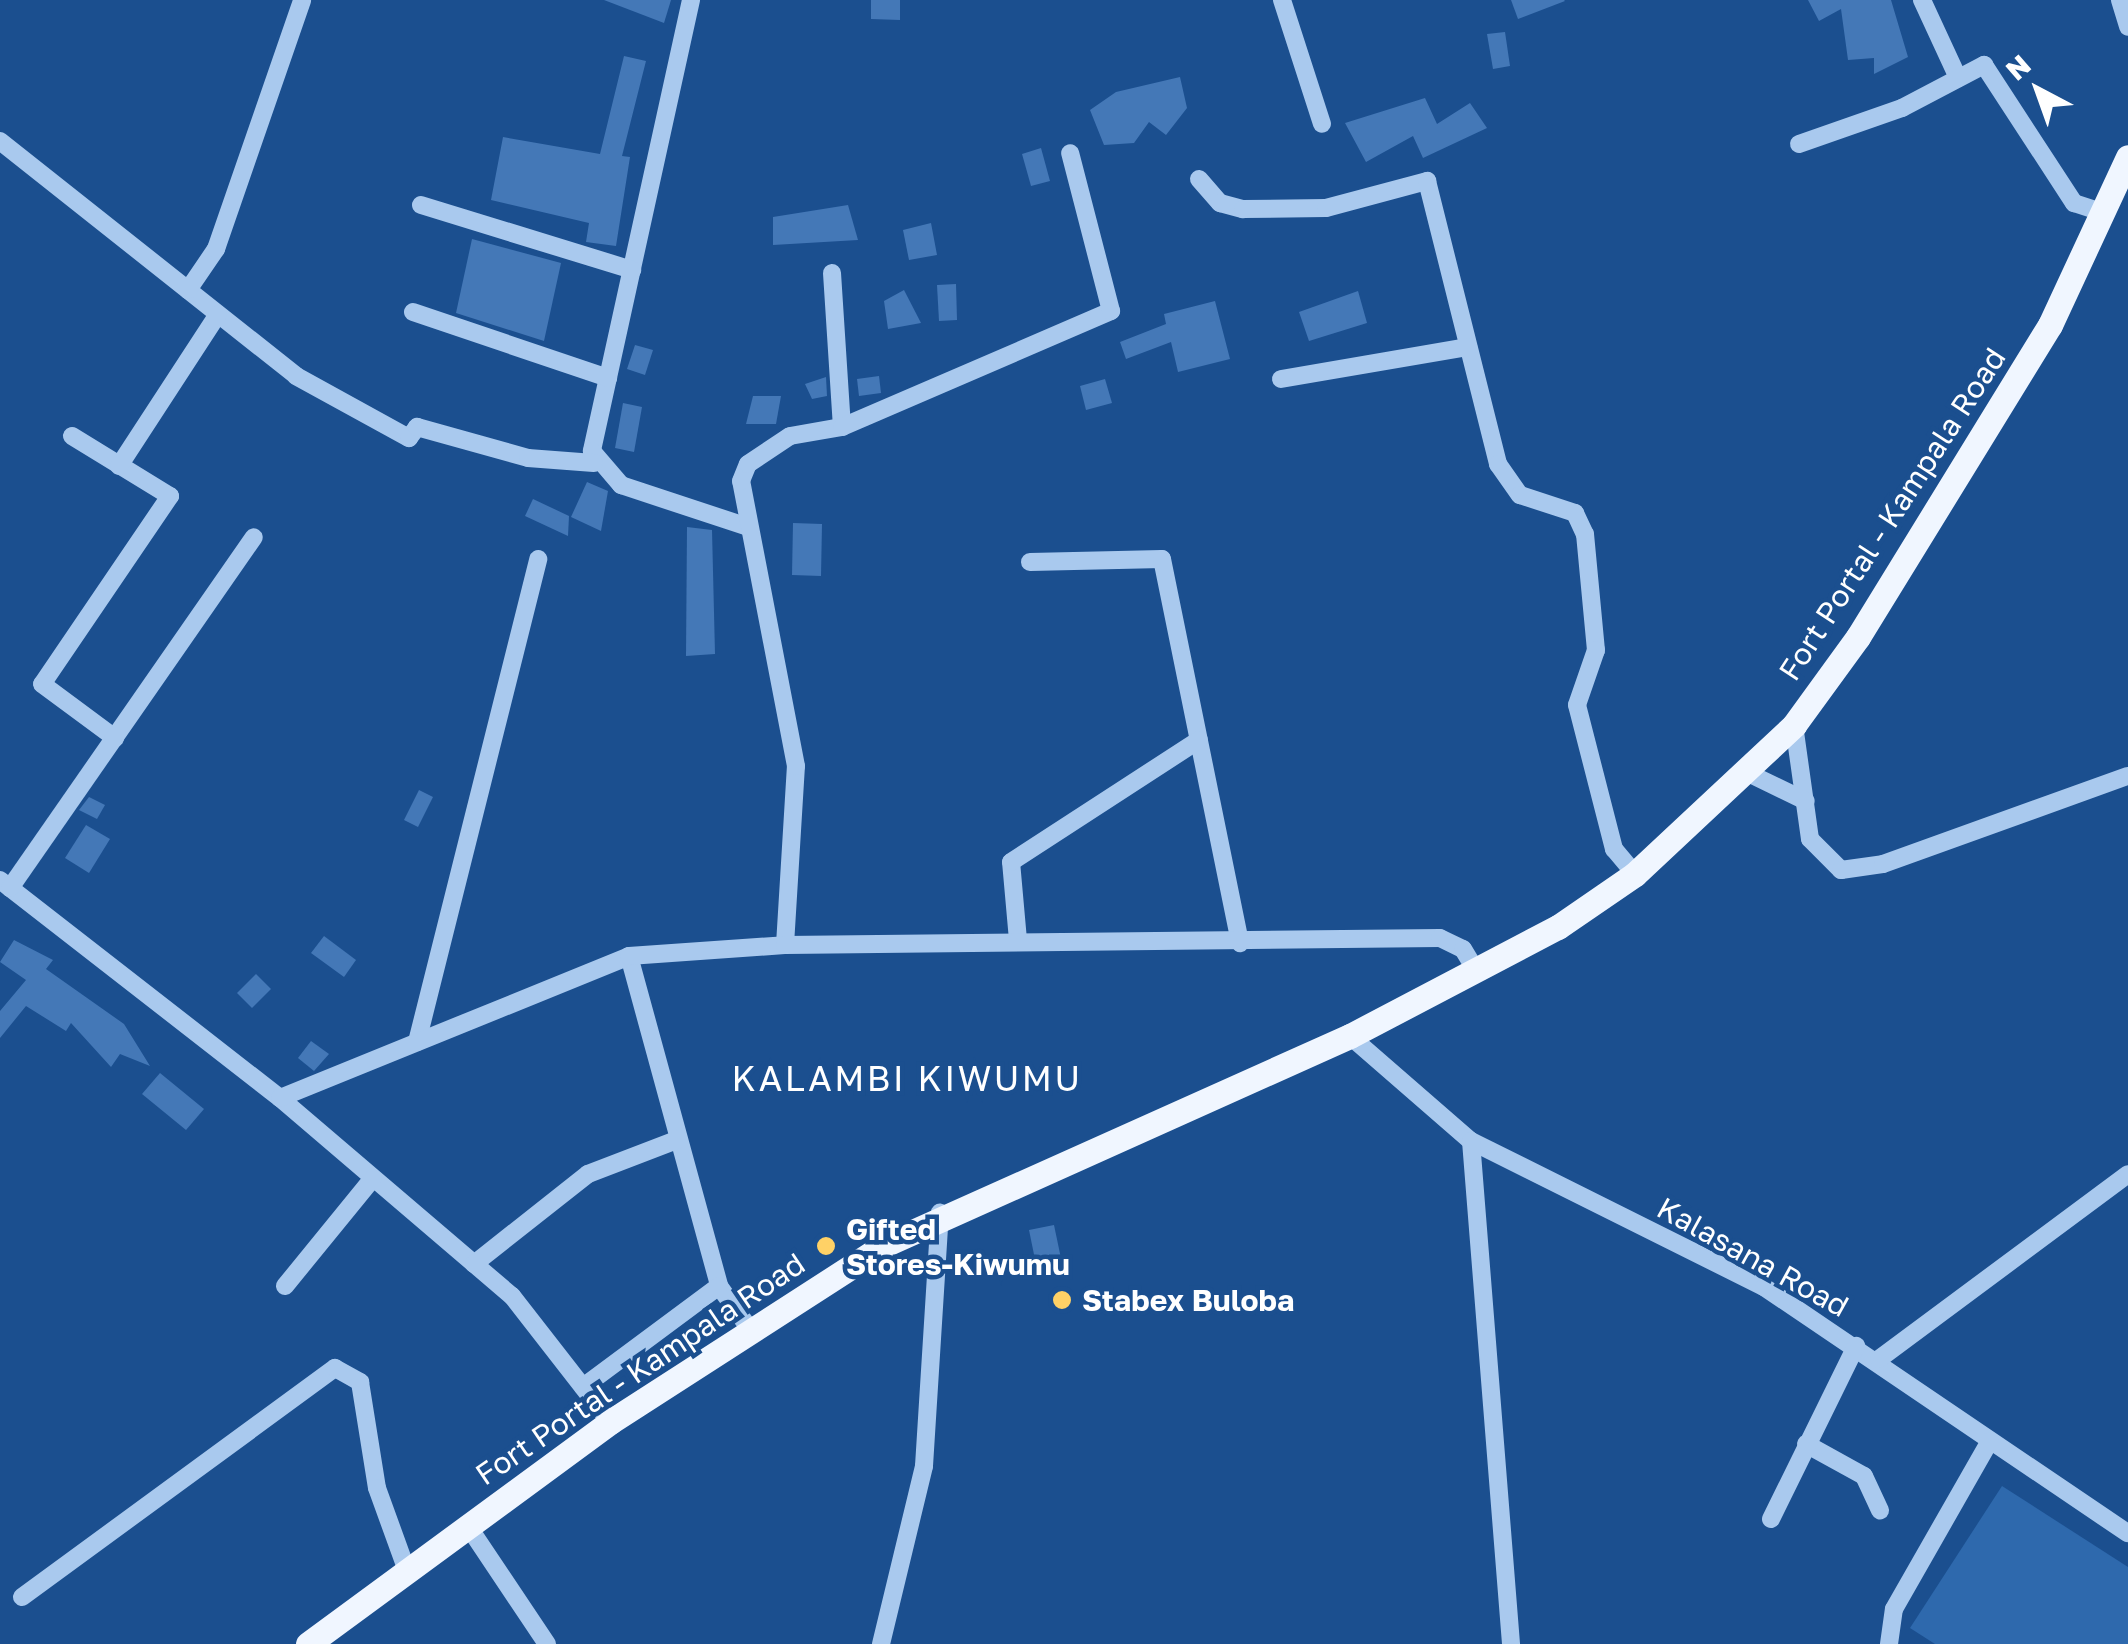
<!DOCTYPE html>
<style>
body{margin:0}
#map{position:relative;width:2128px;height:1644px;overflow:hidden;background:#1b4f8f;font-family:"Golos Text",sans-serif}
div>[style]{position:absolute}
.green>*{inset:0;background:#2e69ad}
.building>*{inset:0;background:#4478b7}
.minor>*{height:18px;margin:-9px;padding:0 9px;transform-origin:9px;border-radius:9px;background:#a9c9ee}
.major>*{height:25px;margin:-12.5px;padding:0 12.5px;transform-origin:12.5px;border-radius:12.5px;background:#f0f6ff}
.dots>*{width:28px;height:28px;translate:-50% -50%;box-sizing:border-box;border:5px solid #1b4f8f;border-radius:50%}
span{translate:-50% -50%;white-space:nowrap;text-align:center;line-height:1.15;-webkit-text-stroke:9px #1b4f8f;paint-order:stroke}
.street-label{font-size:30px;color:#fff}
.poi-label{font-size:30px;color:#fff;font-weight:700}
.left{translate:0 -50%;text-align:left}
.quarter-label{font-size:35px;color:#fff;letter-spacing:2.5px}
.north{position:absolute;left:1988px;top:40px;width:100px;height:100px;-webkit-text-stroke:8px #1b4f8f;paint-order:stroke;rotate:319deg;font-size:28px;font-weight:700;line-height:40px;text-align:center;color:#fff}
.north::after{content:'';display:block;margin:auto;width:35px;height:45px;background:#fff;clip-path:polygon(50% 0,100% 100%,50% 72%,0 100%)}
</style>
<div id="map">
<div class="green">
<i style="clip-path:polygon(2002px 1486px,2128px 1567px,2128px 1644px,1935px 1644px,1910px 1628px)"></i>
</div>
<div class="building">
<i style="clip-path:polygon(604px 0,671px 0,664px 23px)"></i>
<i style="clip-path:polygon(871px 0,900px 0,900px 20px,871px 19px)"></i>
<i style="clip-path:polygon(1511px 0,1564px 0,1565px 1px,1518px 19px)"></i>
<i style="clip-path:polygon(1808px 0,1891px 0,1908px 57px,1874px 74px,1874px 58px,1848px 60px,1841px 9px,1819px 21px)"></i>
<i style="clip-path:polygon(1505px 32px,1510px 66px,1493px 69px,1487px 34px)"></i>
<i style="clip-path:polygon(624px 56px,646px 61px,622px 156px,630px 157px,616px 246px,586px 242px,589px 223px,491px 200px,503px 137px,600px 154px)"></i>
<i style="clip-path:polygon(1180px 77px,1187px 108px,1166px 135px,1149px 122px,1134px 143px,1104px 145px,1090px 110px,1116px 92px)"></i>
<i style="clip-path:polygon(1425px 98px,1437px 124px,1470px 103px,1487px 128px,1423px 158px,1413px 136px,1366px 162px,1345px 123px)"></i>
<i style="clip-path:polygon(1041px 148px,1050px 181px,1031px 186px,1022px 154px)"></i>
<i style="clip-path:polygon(848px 205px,858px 240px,773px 245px,773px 217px)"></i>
<i style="clip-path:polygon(931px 223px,937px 255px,909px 260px,903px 230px)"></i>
<i style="clip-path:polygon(472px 239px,561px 263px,544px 341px,456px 313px)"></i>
<i style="clip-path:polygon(956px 284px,957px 320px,939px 321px,937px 285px)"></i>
<i style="clip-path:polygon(904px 290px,921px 323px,888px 329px,884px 301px)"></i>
<i style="clip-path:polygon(1358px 291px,1367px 323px,1309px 341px,1299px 312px)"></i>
<i style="clip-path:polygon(1215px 301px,1230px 359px,1178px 372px,1171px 342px,1126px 359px,1120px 342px,1166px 324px,1164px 314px)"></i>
<i style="clip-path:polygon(635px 345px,653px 350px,645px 375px,627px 369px)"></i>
<i style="clip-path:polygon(879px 376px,881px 393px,859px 396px,857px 379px)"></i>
<i style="clip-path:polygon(826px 377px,827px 396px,812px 399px,805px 384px)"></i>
<i style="clip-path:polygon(1105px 379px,1112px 403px,1086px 410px,1080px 386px)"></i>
<i style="clip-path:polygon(753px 396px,781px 396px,776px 424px,746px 424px)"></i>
<i style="clip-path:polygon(623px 403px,642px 407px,634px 452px,615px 448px)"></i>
<i style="clip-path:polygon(587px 482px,608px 491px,601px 531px,571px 517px)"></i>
<i style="clip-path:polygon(533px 499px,569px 516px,568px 536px,525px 516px)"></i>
<i style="clip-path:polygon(793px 523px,822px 524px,821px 576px,792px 575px)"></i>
<i style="clip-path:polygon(687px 527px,712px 530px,715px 654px,686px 656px)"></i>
<i style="clip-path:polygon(419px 790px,433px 797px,418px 827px,404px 820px)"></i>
<i style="clip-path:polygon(89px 797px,105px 805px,97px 819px,79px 810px)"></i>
<i style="clip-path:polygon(86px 825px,110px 839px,89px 873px,65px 858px)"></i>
<i style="clip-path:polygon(324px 936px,356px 960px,344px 977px,311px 953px)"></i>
<i style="clip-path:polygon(14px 940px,53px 960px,46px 969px,124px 1024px,150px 1066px,120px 1054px,111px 1067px,71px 1023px,66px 1031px,26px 1006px,0 1038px,0 1011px,26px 980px,0 962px)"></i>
<i style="clip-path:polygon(256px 974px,271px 989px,252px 1008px,237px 993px)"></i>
<i style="clip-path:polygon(311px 1041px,329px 1054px,314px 1071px,298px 1058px)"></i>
<i style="clip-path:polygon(160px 1073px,204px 1109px,186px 1130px,142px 1094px)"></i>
<i style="clip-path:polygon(1054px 1225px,1063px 1268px,1038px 1274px,1029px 1230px)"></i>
</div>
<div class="minor">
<i style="left:691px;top:0;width:462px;rotate:102.4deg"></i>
<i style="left:592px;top:451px;width:45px;rotate:49.5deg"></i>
<i style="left:621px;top:485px;width:134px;rotate:18.3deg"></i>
<i style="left:1282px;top:0;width:130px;rotate:72.1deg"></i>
<i style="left:1922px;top:0;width:86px;rotate:65.2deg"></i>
<i style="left:2120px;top:0;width:28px;rotate:73deg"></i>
<i style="left:0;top:141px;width:378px;rotate:38.4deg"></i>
<i style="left:296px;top:376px;width:129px;rotate:28.8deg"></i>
<i style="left:409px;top:438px;width:14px;rotate:-54deg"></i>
<i style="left:417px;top:427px;width:115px;rotate:15.6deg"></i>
<i style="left:528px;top:458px;width:66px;rotate:4.3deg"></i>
<i style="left:1799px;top:144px;width:109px;rotate:-19.3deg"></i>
<i style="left:1902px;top:108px;width:93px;rotate:-27.7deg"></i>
<i style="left:1984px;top:65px;width:165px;rotate:56.9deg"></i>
<i style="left:2074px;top:203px;width:33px;rotate:18deg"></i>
<i style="left:1199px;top:179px;width:32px;rotate:49deg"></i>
<i style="left:1220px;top:203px;width:24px;rotate:15deg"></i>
<i style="left:1243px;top:209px;width:83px;rotate:-0.7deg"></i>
<i style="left:1326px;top:208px;width:105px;rotate:-15deg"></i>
<i style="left:1427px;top:181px;width:292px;rotate:75.9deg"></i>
<i style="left:1498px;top:464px;width:38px;rotate:55deg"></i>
<i style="left:1520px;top:495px;width:58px;rotate:18.1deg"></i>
<i style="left:1575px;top:513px;width:23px;rotate:65deg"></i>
<i style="left:1585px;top:534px;width:117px;rotate:84.6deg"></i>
<i style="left:1596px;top:650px;width:58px;rotate:109.1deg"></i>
<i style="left:1577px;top:705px;width:149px;rotate:75.6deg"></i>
<i style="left:1614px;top:849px;width:33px;rotate:50deg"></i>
<i style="left:421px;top:205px;width:221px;rotate:17.1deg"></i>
<i style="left:832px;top:273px;width:154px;rotate:86.3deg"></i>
<i style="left:188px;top:290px;width:50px;rotate:-55.7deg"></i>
<i style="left:216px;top:249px;width:263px;rotate:-70.9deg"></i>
<i style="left:413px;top:312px;width:206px;rotate:18.7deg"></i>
<i style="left:1281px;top:379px;width:190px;rotate:-9.7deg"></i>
<i style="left:72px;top:436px;width:115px;rotate:31.5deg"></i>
<i style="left:170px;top:496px;width:227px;rotate:124.2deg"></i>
<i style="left:42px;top:684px;width:91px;rotate:36.5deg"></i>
<i style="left:119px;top:466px;width:181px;rotate:-56.9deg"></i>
<i style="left:1030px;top:562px;width:132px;rotate:-1.3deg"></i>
<i style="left:1162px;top:559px;width:392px;rotate:78.5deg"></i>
<i style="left:1794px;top:725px;width:115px;rotate:82deg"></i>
<i style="left:1810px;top:839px;width:44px;rotate:45deg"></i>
<i style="left:1841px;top:870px;width:42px;rotate:-8.1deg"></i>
<i style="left:1883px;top:864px;width:260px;rotate:-19.8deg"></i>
<i style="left:1748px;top:773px;width:64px;rotate:25.8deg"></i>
<i style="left:0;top:880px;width:355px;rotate:37.9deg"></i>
<i style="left:280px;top:1098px;width:305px;rotate:40.5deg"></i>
<i style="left:512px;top:1296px;width:160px;rotate:52.1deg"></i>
<i style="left:10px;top:888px;width:427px;rotate:-55.2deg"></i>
<i style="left:1018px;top:940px;width:78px;rotate:-95.1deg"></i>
<i style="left:1011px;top:862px;width:224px;rotate:-33deg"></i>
<i style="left:785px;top:945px;width:179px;rotate:-86.5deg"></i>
<i style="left:796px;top:766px;width:290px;rotate:-100.9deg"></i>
<i style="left:741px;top:481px;width:18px;rotate:-68deg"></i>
<i style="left:748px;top:464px;width:50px;rotate:-33.7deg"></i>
<i style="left:790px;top:436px;width:53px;rotate:-9.8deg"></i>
<i style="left:842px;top:427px;width:293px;rotate:-23.3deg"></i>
<i style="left:1111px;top:311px;width:163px;rotate:-104.5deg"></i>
<i style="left:629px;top:956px;width:342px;rotate:74.7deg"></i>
<i style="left:719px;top:1286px;width:52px;rotate:54.5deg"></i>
<i style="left:1350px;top:1036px;width:160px;rotate:41deg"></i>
<i style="left:1471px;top:1141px;width:327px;rotate:26.5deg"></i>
<i style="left:1764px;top:1287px;width:439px;rotate:34.1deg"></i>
<i style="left:417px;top:1042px;width:498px;rotate:-75.9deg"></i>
<i style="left:280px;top:1098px;width:377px;rotate:-22.1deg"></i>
<i style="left:629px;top:956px;width:156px;rotate:-4deg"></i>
<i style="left:785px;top:945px;width:655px;rotate:-0.61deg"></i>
<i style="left:1440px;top:938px;width:25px;rotate:26deg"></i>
<i style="left:1463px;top:949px;width:27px;rotate:59deg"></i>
<i style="left:1471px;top:1141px;width:505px;rotate:85.45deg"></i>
<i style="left:474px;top:1264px;width:145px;rotate:-38.3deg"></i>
<i style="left:588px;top:1174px;width:97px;rotate:-21deg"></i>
<i style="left:285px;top:1286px;width:139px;rotate:-50.8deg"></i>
<i style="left:1879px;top:1359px;width:310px;rotate:-36.6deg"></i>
<i style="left:583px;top:1387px;width:169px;rotate:-36.6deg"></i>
<i style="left:1806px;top:1444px;width:66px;rotate:28.9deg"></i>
<i style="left:1864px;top:1476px;width:38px;rotate:65deg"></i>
<i style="left:1771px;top:1519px;width:193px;rotate:-63.8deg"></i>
<i style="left:468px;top:1526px;width:142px;rotate:56.2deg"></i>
<i style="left:22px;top:1597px;width:388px;rotate:-36.2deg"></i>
<i style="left:335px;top:1368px;width:29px;rotate:29deg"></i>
<i style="left:360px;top:1382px;width:107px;rotate:80.9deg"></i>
<i style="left:377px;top:1488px;width:88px;rotate:70.1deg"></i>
<i style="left:881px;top:1644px;width:183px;rotate:-76.4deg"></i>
<i style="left:924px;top:1466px;width:254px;rotate:-86.4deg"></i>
<i style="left:1889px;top:1644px;width:35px;rotate:-82deg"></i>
<i style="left:1894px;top:1609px;width:193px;rotate:-60.3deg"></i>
</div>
<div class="major">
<i style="left:308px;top:1644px;width:375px;rotate:-36.3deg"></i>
<i style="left:610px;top:1422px;width:328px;rotate:-32.8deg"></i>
<i style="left:886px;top:1244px;width:508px;rotate:-24.15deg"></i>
<i style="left:1350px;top:1036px;width:235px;rotate:-27.7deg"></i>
<i style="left:1558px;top:927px;width:93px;rotate:-34.5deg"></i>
<i style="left:1635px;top:874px;width:218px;rotate:-43.1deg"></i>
<i style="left:1794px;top:725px;width:109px;rotate:-54deg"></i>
<i style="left:1858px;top:637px;width:366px;rotate:-58.4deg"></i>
<i style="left:2050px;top:325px;width:185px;rotate:-65.1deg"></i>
</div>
<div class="dots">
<i style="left:826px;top:1246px;background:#ffd166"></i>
<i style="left:1062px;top:1300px;background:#ffd166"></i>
</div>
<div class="street-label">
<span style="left:1892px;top:514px;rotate:-57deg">Fort Portal - Kampala Road</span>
<span style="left:1753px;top:1257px;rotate:29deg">Kalasana Road</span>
<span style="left:640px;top:1369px;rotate:-34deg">Fort Portal - Kampala Road</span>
</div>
<div class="poi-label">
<span class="left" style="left:846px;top:1246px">Gifted<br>Stores-Kiwumu</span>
<span class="left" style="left:1082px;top:1300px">Stabex Buloba</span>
</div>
<div class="quarter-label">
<span style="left:907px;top:1078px">KALAMBI KIWUMU</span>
</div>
<div class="north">N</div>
</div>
